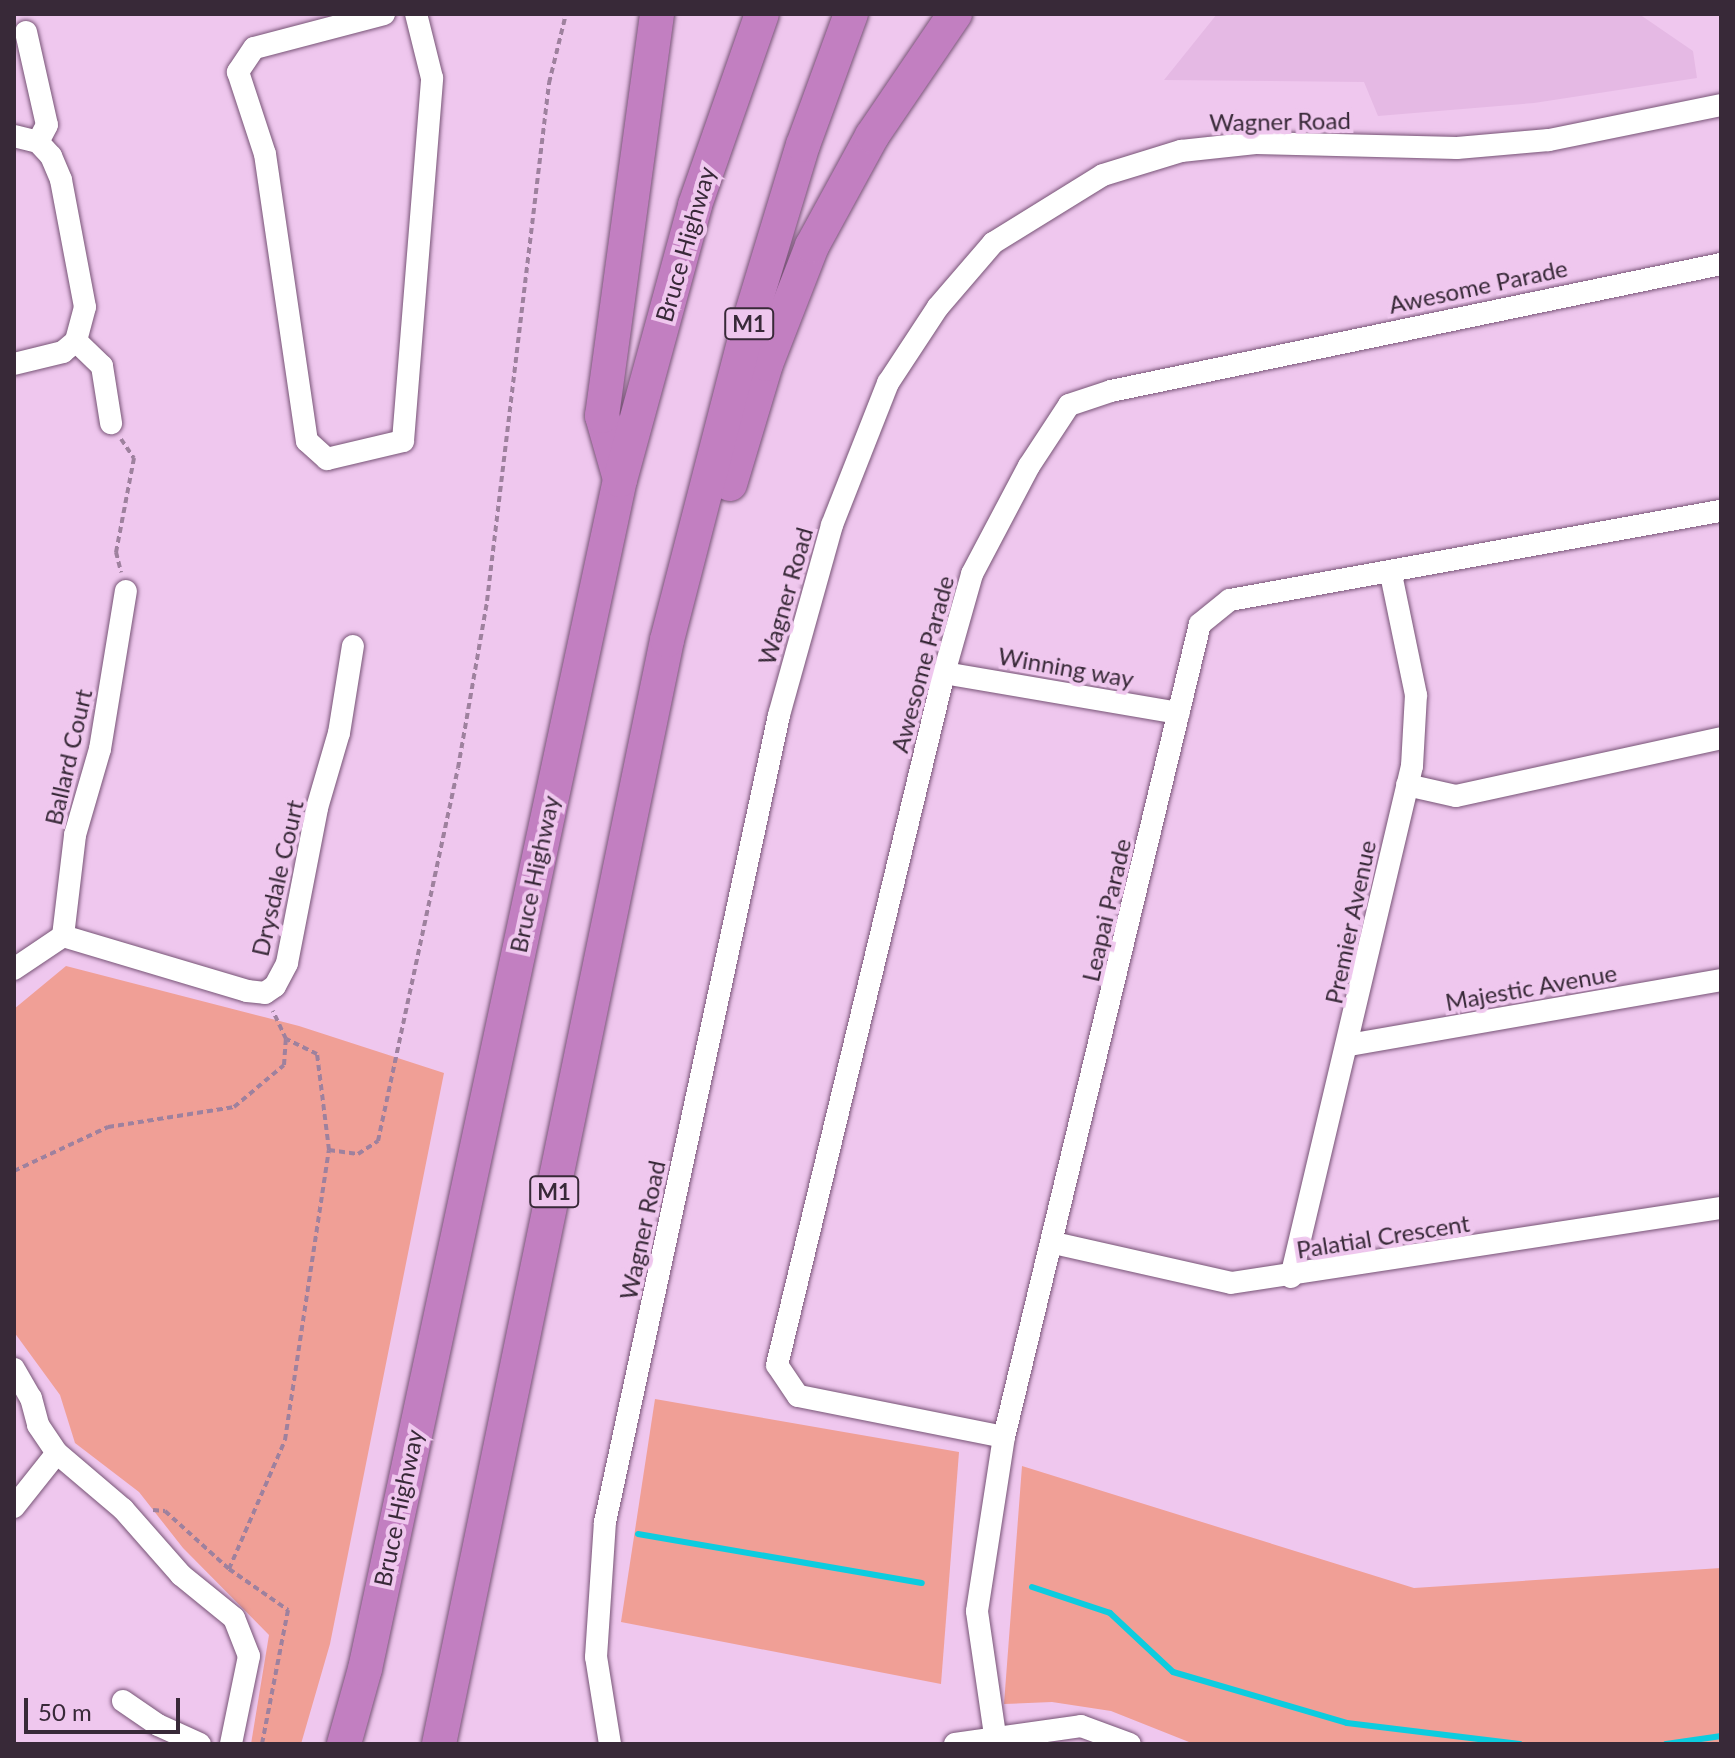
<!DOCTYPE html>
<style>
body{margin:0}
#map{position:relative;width:1735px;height:1758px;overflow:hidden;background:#efc7ee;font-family:Lato,sans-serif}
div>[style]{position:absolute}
.built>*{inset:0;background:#e5b9e4}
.green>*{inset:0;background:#f09f96}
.stream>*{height:6px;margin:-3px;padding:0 3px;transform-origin:3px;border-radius:3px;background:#0dccdf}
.path>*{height:4px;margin-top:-2px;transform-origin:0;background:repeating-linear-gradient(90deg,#9e819e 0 6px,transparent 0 10px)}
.roads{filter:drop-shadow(0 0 2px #775476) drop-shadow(0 0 2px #775476)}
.minor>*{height:22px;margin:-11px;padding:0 11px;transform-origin:11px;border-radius:11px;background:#fff}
.highway>*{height:34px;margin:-17px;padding:0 17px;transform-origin:17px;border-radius:17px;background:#c27fc1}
span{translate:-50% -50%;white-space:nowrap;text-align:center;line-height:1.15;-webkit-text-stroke:8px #efc7ee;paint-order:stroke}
.shield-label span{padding:2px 6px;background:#efc7ee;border:2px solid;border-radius:6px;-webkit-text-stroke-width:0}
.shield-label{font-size:22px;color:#382938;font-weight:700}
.street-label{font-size:24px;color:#382938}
.frame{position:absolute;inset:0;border:16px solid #382938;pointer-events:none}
.scale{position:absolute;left:24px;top:1698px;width:156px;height:36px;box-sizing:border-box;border:4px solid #382938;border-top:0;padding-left:10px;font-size:24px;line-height:28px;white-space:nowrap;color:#382938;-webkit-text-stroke:6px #efc7ee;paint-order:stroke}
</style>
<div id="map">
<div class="built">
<i style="clip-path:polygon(1217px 14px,1639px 14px,1693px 51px,1697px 78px,1534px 103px,1378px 116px,1364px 82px,1164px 80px)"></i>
</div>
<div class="green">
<i style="clip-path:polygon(66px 966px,299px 1026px,444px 1073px,330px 1644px,301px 1744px,251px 1744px,269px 1635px,183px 1548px,139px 1492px,75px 1443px,60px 1395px,14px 1332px,14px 1009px)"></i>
<i style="clip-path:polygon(655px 1399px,959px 1452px,941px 1684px,621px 1622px)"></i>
<i style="clip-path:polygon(1022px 1466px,1414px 1588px,1721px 1568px,1721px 1744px,1194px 1744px,1111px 1711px,1052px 1702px,1004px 1704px)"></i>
</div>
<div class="stream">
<i style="left:638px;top:1534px;width:288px;rotate:9.8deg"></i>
<i style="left:1032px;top:1587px;width:82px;rotate:18.4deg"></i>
<i style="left:1110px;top:1613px;width:86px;rotate:43.1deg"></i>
<i style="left:1173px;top:1672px;width:181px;rotate:16.3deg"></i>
<i style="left:1347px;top:1723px;width:174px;rotate:6.9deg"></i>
<i style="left:1666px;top:1744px;width:56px;rotate:-8.3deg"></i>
</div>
<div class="path">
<i style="left:121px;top:439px;width:23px;rotate:56deg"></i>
<i style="left:134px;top:458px;width:96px;rotate:100.8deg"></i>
<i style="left:116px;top:552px;width:21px;rotate:76deg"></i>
<i style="left:329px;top:1150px;width:29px;rotate:8deg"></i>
<i style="left:358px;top:1154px;width:24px;rotate:-33deg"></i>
<i style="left:378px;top:1141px;width:381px;rotate:-77.9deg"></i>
<i style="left:458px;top:768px;width:169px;rotate:-80.1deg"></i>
<i style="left:487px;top:601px;width:522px;rotate:-83.17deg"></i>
<i style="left:549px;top:83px;width:71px;rotate:-76.2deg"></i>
<i style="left:14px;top:1171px;width:104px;rotate:-25.1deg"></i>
<i style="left:108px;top:1127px;width:128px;rotate:-9deg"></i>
<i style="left:234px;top:1107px;width:65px;rotate:-40deg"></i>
<i style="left:284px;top:1065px;width:26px;rotate:-86deg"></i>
<i style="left:286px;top:1039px;width:31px;rotate:-115deg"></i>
<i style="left:153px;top:1510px;width:12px;rotate:5deg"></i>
<i style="left:165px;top:1511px;width:86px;rotate:42.2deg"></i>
<i style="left:229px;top:1569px;width:72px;rotate:34.8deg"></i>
<i style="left:288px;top:1610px;width:136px;rotate:101deg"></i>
<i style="left:229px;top:1569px;width:141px;rotate:-66.5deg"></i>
<i style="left:285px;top:1440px;width:293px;rotate:-81.4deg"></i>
<i style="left:329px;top:1150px;width:97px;rotate:-97.1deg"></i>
<i style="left:317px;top:1054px;width:34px;rotate:-154deg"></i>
</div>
<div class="roads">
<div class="minor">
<i style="left:384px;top:14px;width:134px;rotate:165.3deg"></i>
<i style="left:254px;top:48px;width:29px;rotate:124deg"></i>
<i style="left:238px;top:72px;width:86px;rotate:71.8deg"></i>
<i style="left:265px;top:154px;width:290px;rotate:81.7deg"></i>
<i style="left:307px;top:441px;width:27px;rotate:42deg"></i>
<i style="left:327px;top:459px;width:78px;rotate:-13.3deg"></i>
<i style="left:403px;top:441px;width:364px;rotate:-85.4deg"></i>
<i style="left:432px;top:78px;width:66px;rotate:-104deg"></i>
<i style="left:26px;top:32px;width:95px;rotate:77.3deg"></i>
<i style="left:47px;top:125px;width:19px;rotate:118deg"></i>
<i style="left:14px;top:136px;width:25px;rotate:14deg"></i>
<i style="left:38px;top:142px;width:19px;rotate:47deg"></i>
<i style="left:51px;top:156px;width:26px;rotate:67deg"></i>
<i style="left:61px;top:180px;width:129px;rotate:79.3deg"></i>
<i style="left:85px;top:307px;width:35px;rotate:105deg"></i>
<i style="left:76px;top:341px;width:17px;rotate:140deg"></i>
<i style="left:63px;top:352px;width:50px;rotate:166.2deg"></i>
<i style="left:76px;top:341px;width:36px;rotate:44deg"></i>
<i style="left:102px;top:366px;width:58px;rotate:81deg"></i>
<i style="left:944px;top:673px;width:238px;rotate:9.7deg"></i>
<i style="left:1407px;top:785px;width:50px;rotate:12.7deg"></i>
<i style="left:1456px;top:796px;width:271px;rotate:-12.3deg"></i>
<i style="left:63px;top:936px;width:102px;rotate:-83.2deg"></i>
<i style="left:75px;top:835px;width:90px;rotate:-73.8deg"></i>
<i style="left:100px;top:749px;width:160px;rotate:-80.7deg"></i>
<i style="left:14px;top:969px;width:59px;rotate:-34deg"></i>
<i style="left:63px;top:936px;width:192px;rotate:16.6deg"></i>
<i style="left:247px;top:991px;width:18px;rotate:6deg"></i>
<i style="left:265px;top:993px;width:12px;rotate:-35deg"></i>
<i style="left:275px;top:986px;width:26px;rotate:-62deg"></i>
<i style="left:287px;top:963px;width:158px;rotate:-79deg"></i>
<i style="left:317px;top:808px;width:78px;rotate:-73.7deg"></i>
<i style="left:339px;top:733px;width:88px;rotate:-80.9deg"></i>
<i style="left:1349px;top:1045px;width:378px;rotate:-9.9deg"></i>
<i style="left:1054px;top:1243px;width:181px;rotate:12.7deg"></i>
<i style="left:1231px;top:1283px;width:496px;rotate:-8.7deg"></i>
<i style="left:1291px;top:1277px;width:525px;rotate:-76.68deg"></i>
<i style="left:1412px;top:766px;width:71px;rotate:-86.8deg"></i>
<i style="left:1416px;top:695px;width:124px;rotate:-101.7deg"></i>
<i style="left:14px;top:1369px;width:34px;rotate:60deg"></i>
<i style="left:31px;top:1398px;width:28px;rotate:75deg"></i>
<i style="left:38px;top:1425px;width:34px;rotate:56deg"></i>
<i style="left:57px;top:1453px;width:87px;rotate:40.3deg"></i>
<i style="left:123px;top:1509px;width:88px;rotate:48.7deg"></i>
<i style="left:181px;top:1575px;width:68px;rotate:39.1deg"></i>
<i style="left:234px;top:1618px;width:41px;rotate:68.5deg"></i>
<i style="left:249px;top:1656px;width:90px;rotate:101.6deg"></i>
<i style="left:1004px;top:1437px;width:210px;rotate:-168.7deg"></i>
<i style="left:798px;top:1396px;width:37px;rotate:-124deg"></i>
<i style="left:777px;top:1365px;width:712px;rotate:-76.43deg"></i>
<i style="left:944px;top:673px;width:103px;rotate:-74.2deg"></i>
<i style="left:972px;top:574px;width:122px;rotate:-62.2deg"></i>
<i style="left:1029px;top:466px;width:73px;rotate:-56.7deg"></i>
<i style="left:1069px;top:405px;width:44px;rotate:-18.4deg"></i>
<i style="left:1111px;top:391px;width:623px;rotate:-11.76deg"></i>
<i style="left:14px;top:1507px;width:69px;rotate:-51.5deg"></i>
<i style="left:123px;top:1701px;width:42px;rotate:34.4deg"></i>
<i style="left:158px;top:1725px;width:46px;rotate:24.3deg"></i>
<i style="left:995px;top:1735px;width:125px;rotate:-98.3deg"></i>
<i style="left:977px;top:1611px;width:176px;rotate:-81.2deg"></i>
<i style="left:1004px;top:1437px;width:836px;rotate:-76.45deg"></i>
<i style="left:1200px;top:624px;width:38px;rotate:-39deg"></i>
<i style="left:1230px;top:600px;width:499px;rotate:-10.3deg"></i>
<i style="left:610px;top:1744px;width:88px;rotate:-99.1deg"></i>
<i style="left:596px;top:1657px;width:135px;rotate:-86.2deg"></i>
<i style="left:605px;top:1522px;width:826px;rotate:-77.83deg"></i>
<i style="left:779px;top:715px;width:197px;rotate:-74.4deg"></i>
<i style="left:832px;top:525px;width:153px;rotate:-68.5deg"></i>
<i style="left:888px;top:383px;width:91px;rotate:-56.7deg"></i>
<i style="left:938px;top:307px;width:84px;rotate:-49.3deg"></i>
<i style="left:993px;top:243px;width:129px;rotate:-31.7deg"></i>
<i style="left:1103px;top:175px;width:82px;rotate:-17.1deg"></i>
<i style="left:1181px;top:151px;width:75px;rotate:-6.1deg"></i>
<i style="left:1256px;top:143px;width:201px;rotate:1.4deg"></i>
<i style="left:1457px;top:148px;width:92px;rotate:-5deg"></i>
<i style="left:1549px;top:140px;width:176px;rotate:-11.5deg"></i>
<i style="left:955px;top:1744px;width:127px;rotate:-8.1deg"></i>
<i style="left:1081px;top:1726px;width:52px;rotate:20.2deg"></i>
</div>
<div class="highway">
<i style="left:620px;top:479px;width:66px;rotate:-105.9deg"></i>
<i style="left:602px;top:416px;width:406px;rotate:-82.2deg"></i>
<i style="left:730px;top:484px;width:125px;rotate:-73.3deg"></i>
<i style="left:766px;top:364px;width:127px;rotate:-68.7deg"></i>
<i style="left:812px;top:246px;width:125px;rotate:-61.4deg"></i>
<i style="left:872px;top:136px;width:148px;rotate:-55.8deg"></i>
<i style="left:344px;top:1744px;width:78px;rotate:-74.4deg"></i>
<i style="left:365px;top:1669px;width:1216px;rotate:-77.9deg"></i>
<i style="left:620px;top:480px;width:285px;rotate:-74.7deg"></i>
<i style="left:695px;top:205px;width:202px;rotate:-70.7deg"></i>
<i style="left:439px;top:1744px;width:1127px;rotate:-78.33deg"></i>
<i style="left:667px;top:640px;width:332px;rotate:-75.5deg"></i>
<i style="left:750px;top:319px;width:182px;rotate:-73.1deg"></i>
<i style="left:803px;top:145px;width:140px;rotate:-69.9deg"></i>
</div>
</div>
<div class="shield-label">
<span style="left:749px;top:324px">M1</span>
<span style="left:554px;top:1192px">M1</span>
</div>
<div class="street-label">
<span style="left:1280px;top:121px;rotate:-1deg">Wagner Road</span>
<span style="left:685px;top:244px;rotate:-74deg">Bruce Highway</span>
<span style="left:1478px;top:286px;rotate:-12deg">Awesome Parade</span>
<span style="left:785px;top:596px;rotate:-74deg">Wagner Road</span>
<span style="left:922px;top:664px;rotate:-75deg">Awesome Parade</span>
<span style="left:1066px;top:667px;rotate:10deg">Winning way</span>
<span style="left:68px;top:757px;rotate:-77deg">Ballard Court</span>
<span style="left:534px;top:874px;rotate:-78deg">Bruce Highway</span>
<span style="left:277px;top:878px;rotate:-77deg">Drysdale Court</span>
<span style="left:1106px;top:910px;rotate:-77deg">Leapai Parade</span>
<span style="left:1350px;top:922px;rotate:-78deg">Premier Avenue</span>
<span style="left:1531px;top:987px;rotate:-10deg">Majestic Avenue</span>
<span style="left:642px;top:1230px;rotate:-78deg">Wagner Road</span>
<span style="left:1383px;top:1236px;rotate:-9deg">Palatial Crescent</span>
<span style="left:398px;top:1508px;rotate:-78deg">Bruce Highway</span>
</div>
<div class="frame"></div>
<div class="scale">50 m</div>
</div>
